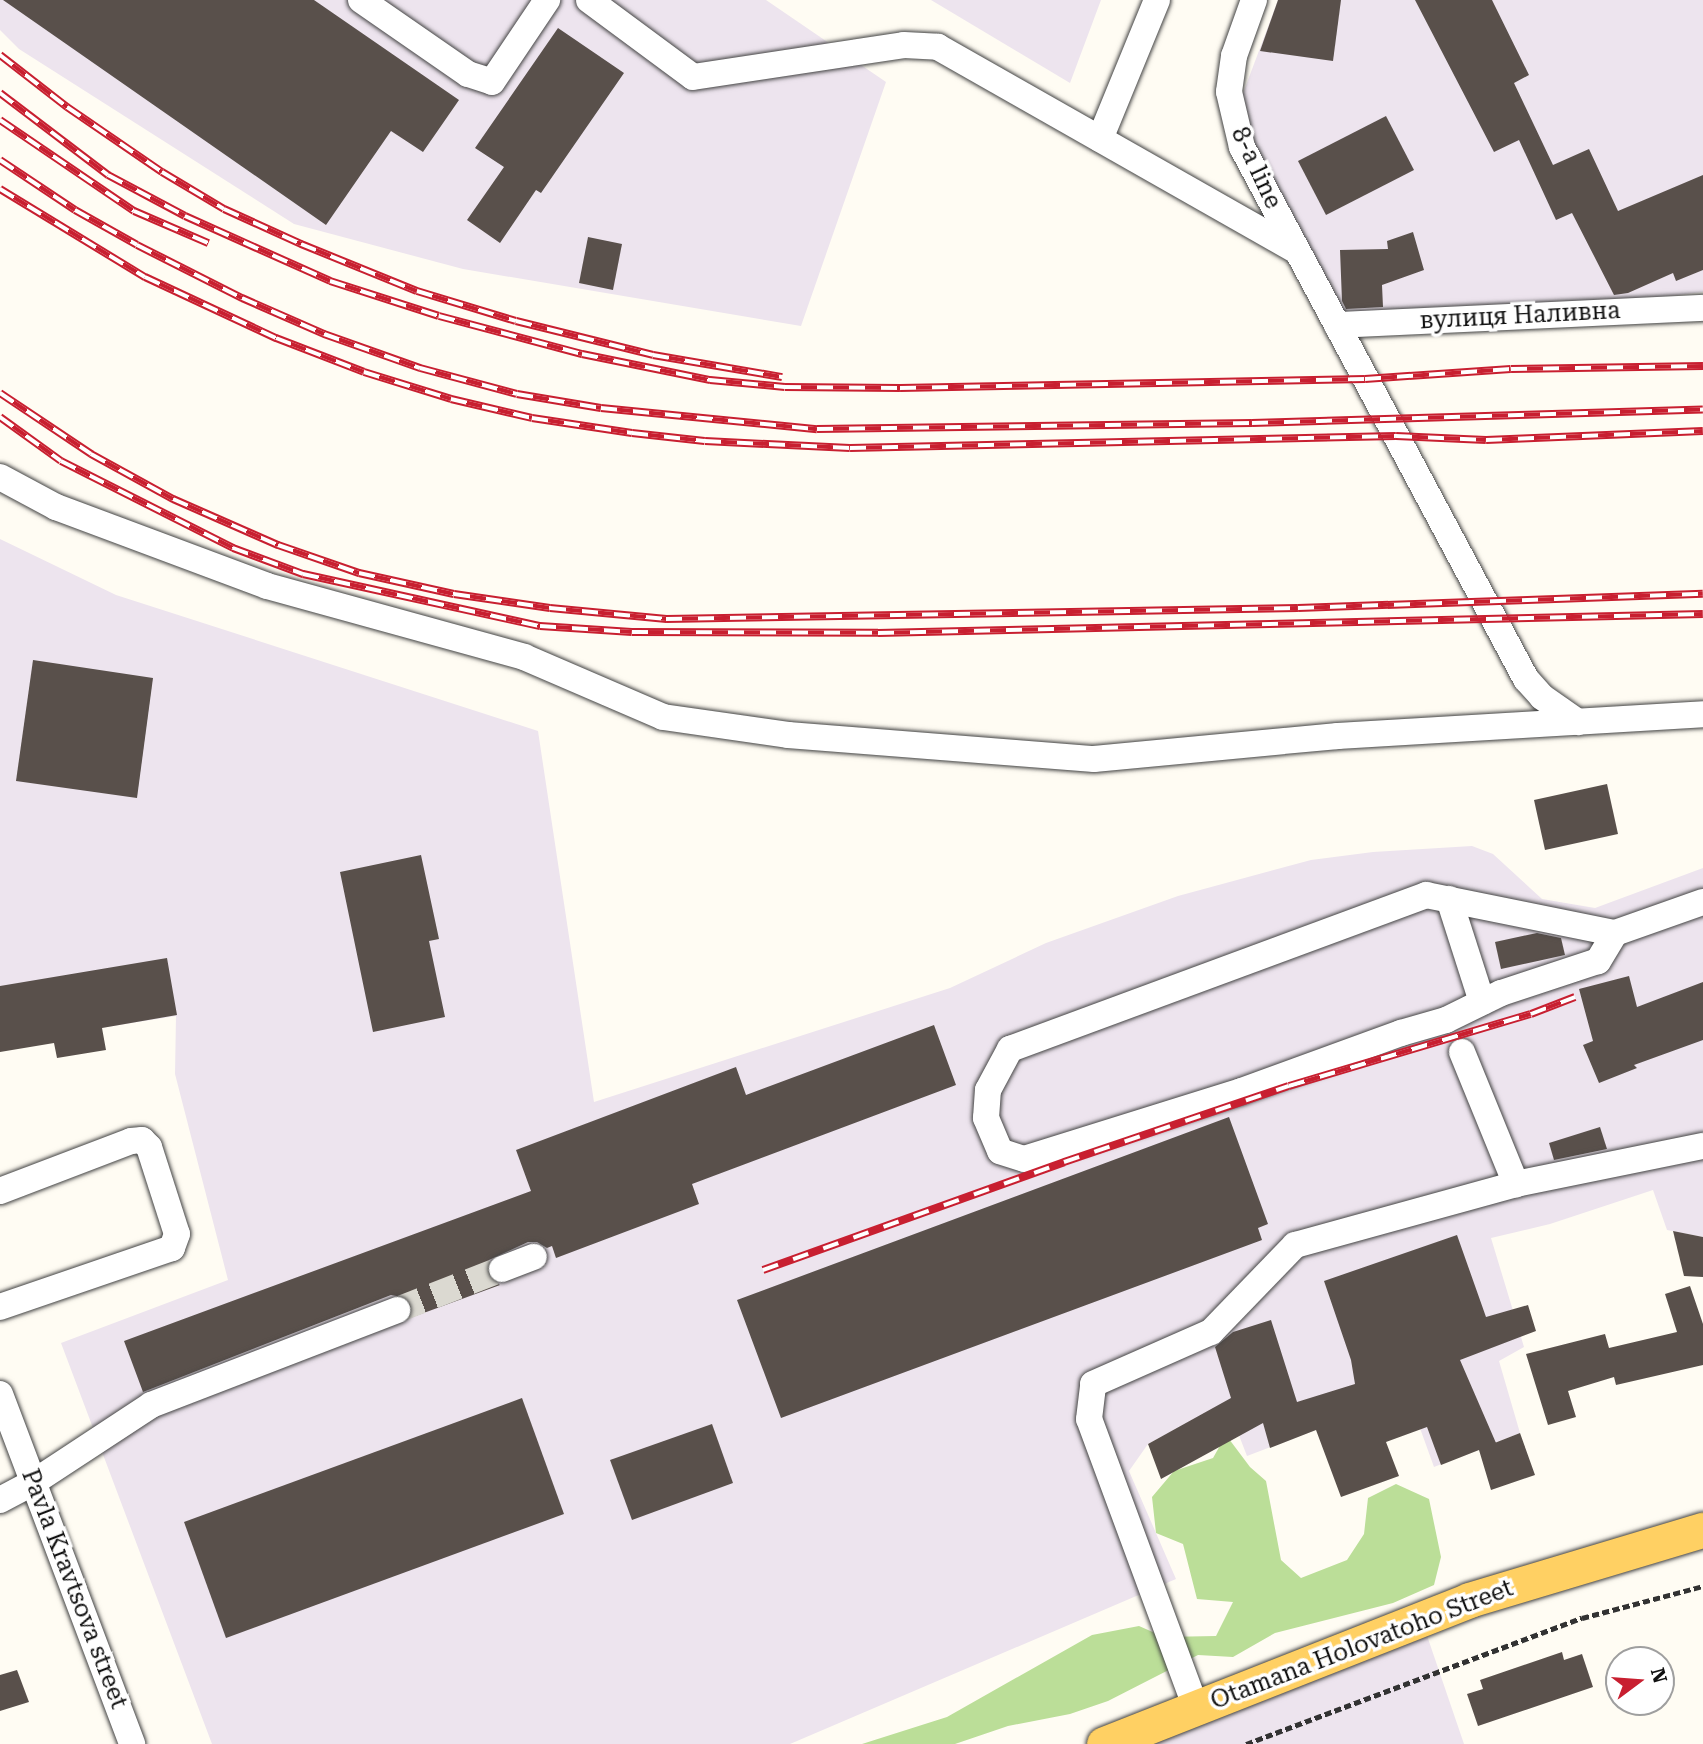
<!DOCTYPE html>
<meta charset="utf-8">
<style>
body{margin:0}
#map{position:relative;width:1703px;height:1744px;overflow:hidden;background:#fffcf3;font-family:"Roboto Serif",serif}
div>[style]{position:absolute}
.industrial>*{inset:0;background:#ede4ee}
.forest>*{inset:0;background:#bbde98}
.building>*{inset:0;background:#59504b}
.minor-tunnel>*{height:26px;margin-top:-13px;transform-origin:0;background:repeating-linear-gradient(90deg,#dbd9d1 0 26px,transparent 0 39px)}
.path>*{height:4.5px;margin-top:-2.25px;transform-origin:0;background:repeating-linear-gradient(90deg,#323232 0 7px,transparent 0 10.5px)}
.roads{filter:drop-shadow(0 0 2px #434343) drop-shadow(0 0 2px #434343)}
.minor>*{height:26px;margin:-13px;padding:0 13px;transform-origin:13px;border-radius:13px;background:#fff}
.major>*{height:35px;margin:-17.5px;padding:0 17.5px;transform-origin:17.5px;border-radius:17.5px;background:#ffd063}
.rail>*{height:8px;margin-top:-4px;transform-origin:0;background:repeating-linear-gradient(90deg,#fff 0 16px,#c81f30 0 32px);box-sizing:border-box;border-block:2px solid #c81f30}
span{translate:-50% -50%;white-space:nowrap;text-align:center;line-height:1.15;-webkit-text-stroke:7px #fff;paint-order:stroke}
.street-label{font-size:24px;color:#101010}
.north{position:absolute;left:1605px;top:1646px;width:70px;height:70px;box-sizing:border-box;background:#fff;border:2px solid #9f9f9f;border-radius:50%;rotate:74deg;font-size:19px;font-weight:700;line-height:28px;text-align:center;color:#101010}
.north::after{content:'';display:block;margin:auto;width:24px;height:32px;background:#c81f30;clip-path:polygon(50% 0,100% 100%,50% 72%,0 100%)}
</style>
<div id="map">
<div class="industrial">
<i style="clip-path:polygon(0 0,766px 0,886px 82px,801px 326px,463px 269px,294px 224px,19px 49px,0 30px)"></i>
<i style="clip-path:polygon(931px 0,1101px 0,1070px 83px)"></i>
<i style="clip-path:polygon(1278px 0,1703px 0,1703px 292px,1611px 303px,1344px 317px,1236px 112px)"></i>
<i style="clip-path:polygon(0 539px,116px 595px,538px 731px,594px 1102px,950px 988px,1046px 943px,1178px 896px,1311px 860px,1373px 852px,1472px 846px,1493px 854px,1542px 899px,1595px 908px,1703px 868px,1703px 1237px,1667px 1230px,1653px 1190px,1550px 1224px,1491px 1238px,1524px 1347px,1499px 1361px,1520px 1433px,1434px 1467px,1408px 1395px,1247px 1456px,1226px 1402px,1148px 1444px,1129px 1471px,1176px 1579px,790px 1744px,212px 1744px,61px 1343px,228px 1280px,175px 1074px,176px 1016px,0 1044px)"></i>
<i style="clip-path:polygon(1422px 1621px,1464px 1744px,1132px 1744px)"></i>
</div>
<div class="forest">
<i style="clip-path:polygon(1226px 1435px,1250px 1467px,1266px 1481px,1281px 1560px,1301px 1578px,1347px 1560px,1364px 1534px,1368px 1498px,1396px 1484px,1429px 1499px,1441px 1557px,1434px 1585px,1393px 1603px,1275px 1633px,1233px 1657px,1198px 1655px,1108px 1701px,1070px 1714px,1008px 1726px,955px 1744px,862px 1744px,947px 1717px,1092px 1635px,1139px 1626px,1164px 1637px,1216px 1636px,1233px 1602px,1197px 1599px,1183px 1544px,1156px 1533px,1152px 1497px,1174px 1471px,1213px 1458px)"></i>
</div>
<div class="building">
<i style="clip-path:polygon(3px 0,314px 0,459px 100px,423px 152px,391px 131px,326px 225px)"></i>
<i style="clip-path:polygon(1278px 0,1341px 0,1333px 61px,1260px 51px)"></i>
<i style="clip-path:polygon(1415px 0,1492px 0,1529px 75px,1514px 83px,1553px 165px,1589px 149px,1618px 211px,1703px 175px,1703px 270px,1676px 281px,1673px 273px,1628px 293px,1614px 295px,1572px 213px,1556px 220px,1519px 140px,1494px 152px)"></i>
<i style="clip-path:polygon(558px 28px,624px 73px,541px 193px,536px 190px,500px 243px,467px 220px,504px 167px,475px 148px)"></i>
<i style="clip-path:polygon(1386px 116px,1414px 170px,1326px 215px,1298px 161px)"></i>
<i style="clip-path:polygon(1413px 232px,1424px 270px,1382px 285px,1383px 307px,1346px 309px,1342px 301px,1340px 250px,1388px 249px,1387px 241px)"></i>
<i style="clip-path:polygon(588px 237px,622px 244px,613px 290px,579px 283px)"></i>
<i style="clip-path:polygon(33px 660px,153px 678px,137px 798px,16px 781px)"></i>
<i style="clip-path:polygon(1607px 784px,1618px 834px,1545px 850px,1534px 800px)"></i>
<i style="clip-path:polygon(421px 855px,439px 939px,429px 941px,445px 1017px,373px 1032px,340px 872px)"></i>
<i style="clip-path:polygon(1537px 933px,1561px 938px,1565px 955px,1501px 969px,1495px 942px)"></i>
<i style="clip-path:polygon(167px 958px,177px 1015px,102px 1028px,106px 1050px,57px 1058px,54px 1043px,0 1052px,0 986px)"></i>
<i style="clip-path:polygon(1629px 976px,1637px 1007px,1703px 982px,1703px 1040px,1634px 1065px,1637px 1068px,1599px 1083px,1583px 1045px,1593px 1041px,1579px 989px)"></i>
<i style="clip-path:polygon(934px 1025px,956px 1085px,692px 1184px,699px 1204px,556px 1258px,552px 1246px,547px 1248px,537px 1242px,528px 1242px,489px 1260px,488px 1275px,500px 1285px,410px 1318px,412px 1305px,407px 1298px,391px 1295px,143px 1392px,124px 1341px,531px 1191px,516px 1150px,736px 1067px,746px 1095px)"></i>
<i style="clip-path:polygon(1229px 1117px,1268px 1224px,1258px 1228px,1262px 1240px,781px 1418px,737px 1300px)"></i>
<i style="clip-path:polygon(1600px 1127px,1607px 1149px,1554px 1160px,1549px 1143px)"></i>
<i style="clip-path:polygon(1673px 1231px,1703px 1237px,1703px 1277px,1684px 1276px)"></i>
<i style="clip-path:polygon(1457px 1235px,1486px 1317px,1528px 1305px,1536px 1331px,1460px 1360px,1496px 1443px,1492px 1444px,1520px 1433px,1535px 1475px,1491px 1490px,1479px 1450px,1441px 1465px,1427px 1427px,1386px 1442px,1399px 1476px,1341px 1497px,1316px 1430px,1270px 1448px,1263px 1423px,1161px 1479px,1148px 1444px,1231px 1398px,1215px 1347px,1233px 1332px,1271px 1320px,1297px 1402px,1355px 1384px,1351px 1360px,1324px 1281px)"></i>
<i style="clip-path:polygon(1690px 1286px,1703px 1324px,1703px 1365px,1616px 1385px,1614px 1377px,1568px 1391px,1576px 1417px,1548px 1425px,1526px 1354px,1605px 1334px,1609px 1348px,1677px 1332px,1665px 1294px)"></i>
<i style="clip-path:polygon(522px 1398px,564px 1514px,226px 1638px,184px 1522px)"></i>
<i style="clip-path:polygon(712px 1424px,733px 1483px,632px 1520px,610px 1460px)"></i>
<i style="clip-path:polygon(1562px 1652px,1564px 1660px,1582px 1654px,1593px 1687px,1478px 1726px,1467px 1694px,1483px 1689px,1480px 1680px)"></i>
<i style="clip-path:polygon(17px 1670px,29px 1702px,0 1711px,0 1675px)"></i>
</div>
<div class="minor-tunnel">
<i style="left:397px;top:1310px;width:113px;rotate:-21.3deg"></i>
</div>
<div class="path">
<i style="left:1246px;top:1744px;width:359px;rotate:-20.6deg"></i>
<i style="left:1582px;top:1618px;width:125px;rotate:-14.8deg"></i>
</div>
<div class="roads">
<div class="minor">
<i style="left:361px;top:0;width:130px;rotate:34.7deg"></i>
<i style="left:468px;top:74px;width:25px;rotate:18deg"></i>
<i style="left:492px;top:82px;width:99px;rotate:-56.1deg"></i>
<i style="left:589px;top:0;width:129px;rotate:36.5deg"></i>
<i style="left:693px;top:77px;width:213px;rotate:-8.6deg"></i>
<i style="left:904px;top:45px;width:34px;rotate:3deg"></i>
<i style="left:938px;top:47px;width:412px;rotate:29.6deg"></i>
<i style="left:1254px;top:0;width:59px;rotate:109.7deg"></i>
<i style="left:1234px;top:56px;width:36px;rotate:98deg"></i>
<i style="left:1229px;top:92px;width:57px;rotate:76.7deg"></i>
<i style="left:1242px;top:147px;width:603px;rotate:61.91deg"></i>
<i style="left:1526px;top:679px;width:24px;rotate:48deg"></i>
<i style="left:1542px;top:697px;width:44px;rotate:34.8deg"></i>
<i style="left:1100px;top:139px;width:150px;rotate:-67.7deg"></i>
<i style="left:1337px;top:325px;width:366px;rotate:-2.7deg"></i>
<i style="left:0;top:477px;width:64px;rotate:28.2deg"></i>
<i style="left:56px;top:507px;width:225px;rotate:20.5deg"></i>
<i style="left:267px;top:586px;width:267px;rotate:15.4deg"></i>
<i style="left:524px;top:657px;width:151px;rotate:23.3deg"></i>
<i style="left:663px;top:717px;width:126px;rotate:8.2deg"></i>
<i style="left:788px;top:735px;width:307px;rotate:4.5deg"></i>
<i style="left:1094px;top:759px;width:245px;rotate:-5.4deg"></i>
<i style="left:1338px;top:736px;width:366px;rotate:-3.4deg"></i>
<i style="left:1449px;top:899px;width:108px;rotate:72.2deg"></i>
<i style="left:1615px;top:933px;width:33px;rotate:121deg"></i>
<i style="left:1598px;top:961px;width:102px;rotate:161.7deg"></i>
<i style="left:1501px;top:993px;width:61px;rotate:153.9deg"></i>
<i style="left:1446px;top:1020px;width:47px;rotate:163.9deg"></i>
<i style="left:1401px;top:1033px;width:169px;rotate:160deg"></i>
<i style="left:1242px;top:1091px;width:228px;rotate:162.7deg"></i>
<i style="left:1024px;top:1159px;width:25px;rotate:-162deg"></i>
<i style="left:1000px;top:1151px;width:36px;rotate:-113deg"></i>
<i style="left:986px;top:1118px;width:28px;rotate:-86deg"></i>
<i style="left:988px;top:1090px;width:47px;rotate:-61.8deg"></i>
<i style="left:1010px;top:1049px;width:444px;rotate:-20.3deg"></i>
<i style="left:1426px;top:895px;width:193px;rotate:11.4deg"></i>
<i style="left:1615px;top:933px;width:93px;rotate:-19.4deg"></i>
<i style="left:1462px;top:1052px;width:143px;rotate:67.8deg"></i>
<i style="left:0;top:1191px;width:140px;rotate:-20.9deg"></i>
<i style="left:131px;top:1141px;width:11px;rotate:-5deg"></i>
<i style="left:142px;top:1140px;width:10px;rotate:45deg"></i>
<i style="left:149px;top:1147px;width:91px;rotate:72.2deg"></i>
<i style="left:177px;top:1234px;width:15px;rotate:110deg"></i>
<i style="left:172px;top:1248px;width:182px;rotate:161.1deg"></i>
<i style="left:502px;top:1269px;width:34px;rotate:-21deg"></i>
<i style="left:0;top:1394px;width:374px;rotate:69.3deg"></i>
<i style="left:0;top:1500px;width:38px;rotate:-28deg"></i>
<i style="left:34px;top:1482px;width:140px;rotate:-33.3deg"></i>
<i style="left:151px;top:1405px;width:264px;rotate:-21.1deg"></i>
<i style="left:1196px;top:1708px;width:308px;rotate:-110.3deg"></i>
<i style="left:1089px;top:1419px;width:35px;rotate:-83deg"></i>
<i style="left:1093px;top:1384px;width:129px;rotate:-23.8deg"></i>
<i style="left:1211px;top:1332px;width:121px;rotate:-46deg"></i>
<i style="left:1295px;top:1245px;width:229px;rotate:-15.4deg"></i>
<i style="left:1516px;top:1184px;width:191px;rotate:-11.5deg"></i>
</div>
<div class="major">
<i style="left:1104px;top:1744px;width:392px;rotate:-21.5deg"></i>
<i style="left:1469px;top:1600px;width:244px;rotate:-16.7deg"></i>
</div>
</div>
<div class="rail">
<i style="left:0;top:55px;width:85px;rotate:37.8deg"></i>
<i style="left:67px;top:107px;width:115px;rotate:34.4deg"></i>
<i style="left:162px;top:172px;width:72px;rotate:30.8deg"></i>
<i style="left:224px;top:209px;width:85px;rotate:24.4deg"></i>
<i style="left:301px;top:244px;width:125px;rotate:22.1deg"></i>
<i style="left:417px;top:291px;width:103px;rotate:16.9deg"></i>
<i style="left:516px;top:321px;width:141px;rotate:13.9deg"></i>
<i style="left:653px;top:355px;width:131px;rotate:9.7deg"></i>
<i style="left:0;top:93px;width:136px;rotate:37.2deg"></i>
<i style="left:108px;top:175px;width:87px;rotate:28deg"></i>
<i style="left:185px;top:216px;width:159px;rotate:24.1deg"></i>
<i style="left:330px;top:281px;width:114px;rotate:17.8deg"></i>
<i style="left:439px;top:316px;width:148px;rotate:14.9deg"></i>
<i style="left:582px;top:354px;width:131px;rotate:11.5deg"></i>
<i style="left:710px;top:380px;width:75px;rotate:5.3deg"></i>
<i style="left:785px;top:387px;width:115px;rotate:0.5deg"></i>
<i style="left:900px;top:388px;width:465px;rotate:-1.1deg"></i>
<i style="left:1365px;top:379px;width:146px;rotate:-3.9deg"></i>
<i style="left:1511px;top:369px;width:192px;rotate:-0.9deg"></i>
<i style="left:0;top:120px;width:162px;rotate:34.2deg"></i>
<i style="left:134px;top:211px;width:81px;rotate:23.4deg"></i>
<i style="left:0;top:160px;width:90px;rotate:33.7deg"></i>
<i style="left:75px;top:210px;width:71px;rotate:29.4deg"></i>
<i style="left:137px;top:245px;width:118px;rotate:26.8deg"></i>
<i style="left:242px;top:298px;width:90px;rotate:23.7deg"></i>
<i style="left:324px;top:334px;width:102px;rotate:19.5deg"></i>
<i style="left:420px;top:368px;width:100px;rotate:15deg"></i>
<i style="left:517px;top:394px;width:85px;rotate:9.5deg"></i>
<i style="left:601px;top:408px;width:217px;rotate:5.6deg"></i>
<i style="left:817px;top:429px;width:435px;rotate:-0.8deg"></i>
<i style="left:1252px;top:423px;width:451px;rotate:-1.7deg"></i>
<i style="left:0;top:189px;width:170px;rotate:31.3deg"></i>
<i style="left:145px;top:277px;width:145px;rotate:25deg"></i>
<i style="left:276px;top:338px;width:94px;rotate:21.1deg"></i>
<i style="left:364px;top:372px;width:91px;rotate:17.2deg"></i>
<i style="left:451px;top:399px;width:83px;rotate:13.2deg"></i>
<i style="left:532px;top:418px;width:101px;rotate:8.5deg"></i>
<i style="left:632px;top:433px;width:73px;rotate:6.3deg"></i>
<i style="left:705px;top:441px;width:145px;rotate:2.8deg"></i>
<i style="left:850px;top:448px;width:546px;rotate:-1.26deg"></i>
<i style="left:1396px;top:436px;width:90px;rotate:2.5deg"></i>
<i style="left:1486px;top:440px;width:217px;rotate:-2.4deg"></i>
<i style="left:0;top:393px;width:110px;rotate:33.8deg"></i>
<i style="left:91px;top:454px;width:94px;rotate:28.8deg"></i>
<i style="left:173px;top:499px;width:115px;rotate:23.7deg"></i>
<i style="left:278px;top:545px;width:86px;rotate:19.1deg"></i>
<i style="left:359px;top:573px;width:97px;rotate:12.5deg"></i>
<i style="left:454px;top:594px;width:97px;rotate:8.3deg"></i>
<i style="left:550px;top:608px;width:117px;rotate:5.4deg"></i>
<i style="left:666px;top:619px;width:632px;rotate:-1deg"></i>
<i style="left:1298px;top:608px;width:405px;rotate:-2deg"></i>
<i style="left:0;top:417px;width:75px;rotate:35.8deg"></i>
<i style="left:61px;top:461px;width:193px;rotate:26.8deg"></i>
<i style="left:233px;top:548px;width:75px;rotate:20.4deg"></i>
<i style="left:303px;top:574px;width:243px;rotate:12.4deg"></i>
<i style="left:540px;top:626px;width:92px;rotate:3.7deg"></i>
<i style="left:632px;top:632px;width:246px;rotate:0.2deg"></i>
<i style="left:878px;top:633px;width:825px;rotate:-1.32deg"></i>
<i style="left:763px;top:1270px;width:320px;rotate:-19.7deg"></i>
<i style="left:1064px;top:1162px;width:237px;rotate:-18.7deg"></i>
<i style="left:1289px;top:1086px;width:252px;rotate:-16.6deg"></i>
<i style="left:1531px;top:1014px;width:47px;rotate:-21.1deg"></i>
</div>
<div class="street-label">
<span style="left:1256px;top:168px;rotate:65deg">8-a line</span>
<span style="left:1520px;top:316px;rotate:-3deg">вулиця Наливна</span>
<span style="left:74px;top:1589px;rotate:69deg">Pavla Kravtsova street</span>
<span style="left:1362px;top:1645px;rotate:-21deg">Otamana Holovatoho Street</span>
</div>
<div class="north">N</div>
</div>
